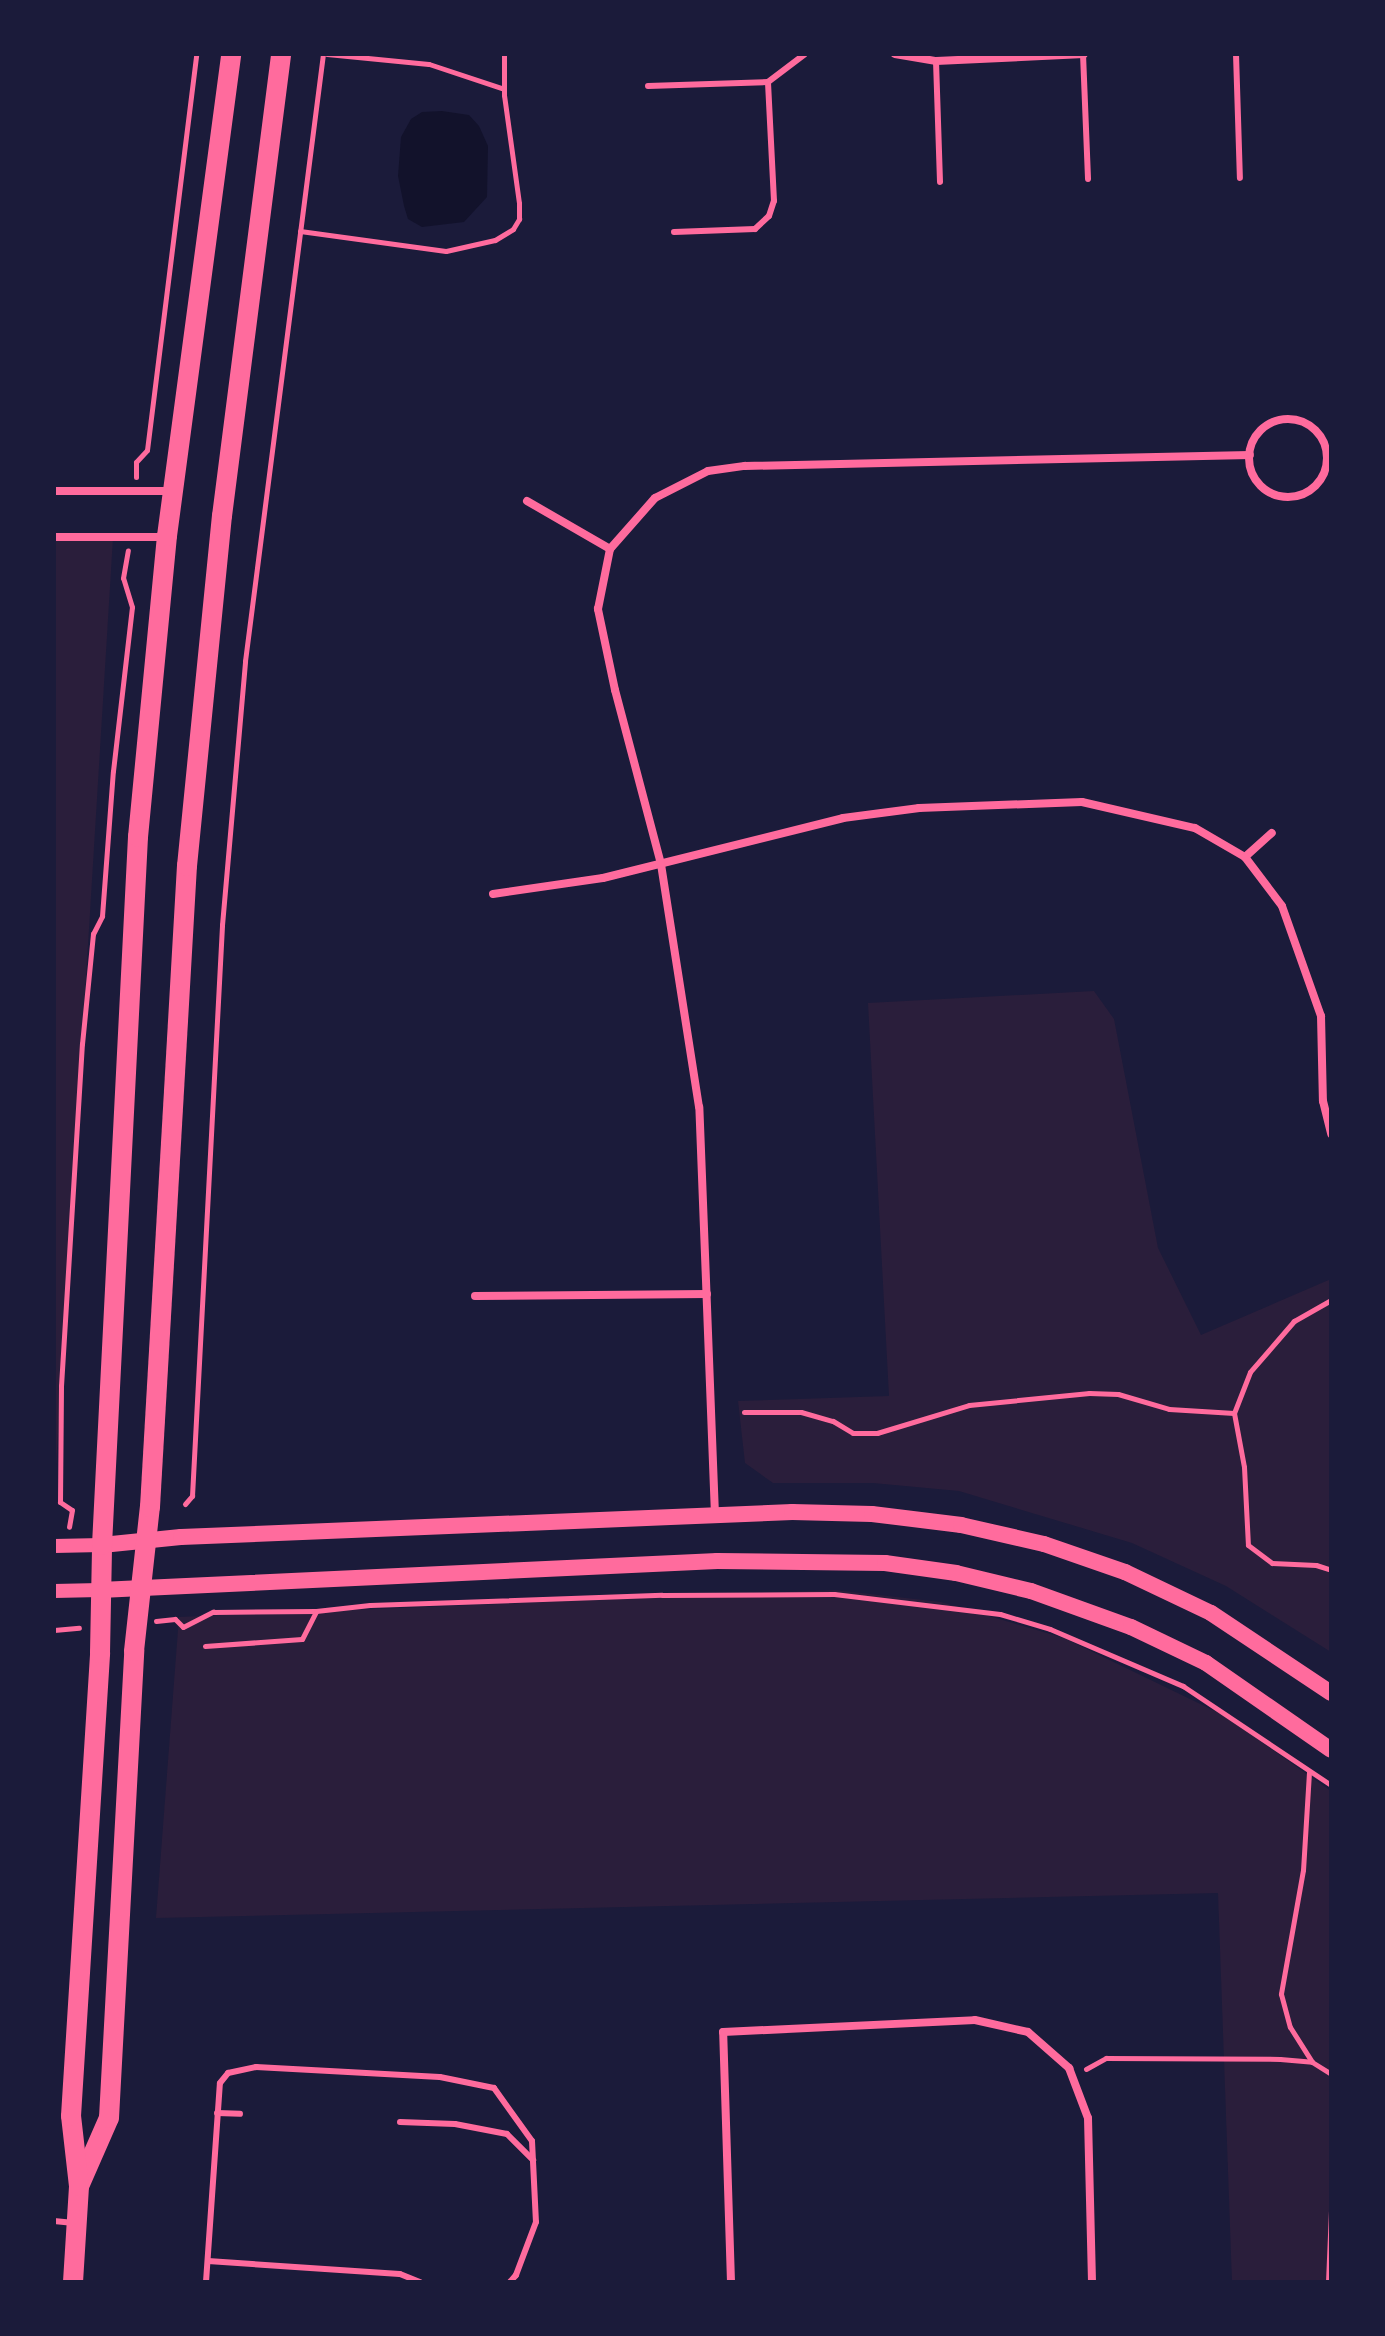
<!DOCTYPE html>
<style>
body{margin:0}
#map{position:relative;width:1385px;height:2336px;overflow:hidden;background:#1b1b3a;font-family:Helvetica,sans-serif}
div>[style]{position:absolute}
.green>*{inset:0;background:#2a1e3b}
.water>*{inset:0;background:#12122b}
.path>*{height:5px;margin:-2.5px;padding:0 2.5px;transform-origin:2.5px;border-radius:2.5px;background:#ff6b9d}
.service>*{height:6px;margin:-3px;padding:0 3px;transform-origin:3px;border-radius:3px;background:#ff6b9d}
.minor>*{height:8px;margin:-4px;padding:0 4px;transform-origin:4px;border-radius:4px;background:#ff6b9d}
.minor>.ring{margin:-4px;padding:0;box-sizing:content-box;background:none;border:8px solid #ff6b9d;border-radius:50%}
.tertiary>*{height:14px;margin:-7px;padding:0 7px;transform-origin:7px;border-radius:7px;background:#ff6b9d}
.secondary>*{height:16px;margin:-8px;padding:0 8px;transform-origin:8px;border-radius:8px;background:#ff6b9d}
.primary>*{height:20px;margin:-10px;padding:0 10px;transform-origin:10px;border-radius:10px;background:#ff6b9d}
span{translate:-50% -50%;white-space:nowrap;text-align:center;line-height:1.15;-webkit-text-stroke:7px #1b1b3a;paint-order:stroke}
.frame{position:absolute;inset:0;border:56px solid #1b1b3a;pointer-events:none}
</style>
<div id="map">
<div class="green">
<i style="clip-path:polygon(54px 537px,113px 538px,54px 1499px)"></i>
<i style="clip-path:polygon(1094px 991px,1114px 1019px,1158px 1248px,1201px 1335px,1331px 1279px,1331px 1652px,1226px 1586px,1132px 1543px,959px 1491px,873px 1483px,773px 1483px,745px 1463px,738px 1401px,889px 1396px,868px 1003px)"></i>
<i style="clip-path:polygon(835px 1590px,941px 1602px,1064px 1638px,1223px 1715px,1331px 1791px,1331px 2282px,1232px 2282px,1218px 1893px,156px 1918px,179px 1617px)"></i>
</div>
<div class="water">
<i style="clip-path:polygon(442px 111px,469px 115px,479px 126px,488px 146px,487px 197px,464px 222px,422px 227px,408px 219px,404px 206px,398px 176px,401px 137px,411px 119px,422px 112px)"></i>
</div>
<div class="path">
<i style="left:327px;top:54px;width:102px;rotate:5.6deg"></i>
<i style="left:429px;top:64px;width:79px;rotate:18.4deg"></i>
<i style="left:300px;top:231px;width:147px;rotate:7.8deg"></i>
<i style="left:446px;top:251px;width:50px;rotate:-12.7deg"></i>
<i style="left:495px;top:240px;width:21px;rotate:-31deg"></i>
<i style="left:513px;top:229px;width:12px;rotate:-59deg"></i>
<i style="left:519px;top:219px;width:16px;rotate:-90deg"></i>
<i style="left:519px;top:203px;width:109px;rotate:-97.9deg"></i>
<i style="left:504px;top:95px;width:41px;rotate:-90deg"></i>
<i style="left:136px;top:477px;width:15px;rotate:-90deg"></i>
<i style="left:136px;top:462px;width:16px;rotate:-47deg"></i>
<i style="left:147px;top:450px;width:399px;rotate:-82.9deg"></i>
<i style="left:1331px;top:1300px;width:43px;rotate:150.4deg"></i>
<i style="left:1294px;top:1321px;width:67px;rotate:130.8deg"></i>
<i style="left:1250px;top:1372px;width:44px;rotate:111.3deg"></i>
<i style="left:1234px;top:1413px;width:55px;rotate:79.5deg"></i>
<i style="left:1244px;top:1467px;width:78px;rotate:87.1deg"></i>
<i style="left:1248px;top:1545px;width:30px;rotate:37deg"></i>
<i style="left:1272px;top:1563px;width:44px;rotate:2.6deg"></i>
<i style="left:1316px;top:1565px;width:16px;rotate:18deg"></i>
<i style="left:744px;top:1412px;width:57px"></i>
<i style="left:801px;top:1412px;width:33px;rotate:16deg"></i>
<i style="left:833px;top:1421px;width:23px;rotate:31deg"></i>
<i style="left:853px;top:1433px;width:24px"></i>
<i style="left:877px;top:1433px;width:96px;rotate:-16.9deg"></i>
<i style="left:969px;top:1405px;width:121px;rotate:-5.7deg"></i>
<i style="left:1089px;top:1393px;width:29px;rotate:2deg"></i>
<i style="left:1118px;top:1394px;width:53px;rotate:16.4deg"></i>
<i style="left:1169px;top:1409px;width:65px;rotate:3.5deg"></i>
<i style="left:60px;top:1502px;width:116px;rotate:-89.5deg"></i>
<i style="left:61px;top:1386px;width:343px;rotate:-86.5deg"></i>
<i style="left:82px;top:1044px;width:111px;rotate:-84.3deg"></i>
<i style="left:93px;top:934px;width:20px;rotate:-63deg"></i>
<i style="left:102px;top:916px;width:145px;rotate:-85.7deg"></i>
<i style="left:113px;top:771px;width:165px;rotate:-83.4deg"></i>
<i style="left:132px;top:607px;width:30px;rotate:-107deg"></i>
<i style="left:123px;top:578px;width:28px;rotate:-80deg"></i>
<i style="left:60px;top:1502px;width:14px;rotate:34deg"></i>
<i style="left:72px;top:1510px;width:17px;rotate:100deg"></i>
<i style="left:185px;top:1504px;width:11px;rotate:-49deg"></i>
<i style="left:192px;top:1496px;width:572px;rotate:-86.99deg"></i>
<i style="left:222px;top:925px;width:265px;rotate:-85deg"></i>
<i style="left:245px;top:661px;width:612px;rotate:-82.68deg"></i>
<i style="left:156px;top:1621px;width:19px;rotate:-6deg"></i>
<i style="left:175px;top:1619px;width:11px;rotate:45deg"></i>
<i style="left:183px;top:1627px;width:34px;rotate:-27deg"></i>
<i style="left:213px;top:1612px;width:103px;rotate:-0.6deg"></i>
<i style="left:316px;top:1611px;width:54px;rotate:-6.3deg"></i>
<i style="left:370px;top:1605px;width:292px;rotate:-2deg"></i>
<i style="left:662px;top:1595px;width:172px;rotate:-0.3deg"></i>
<i style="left:834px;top:1594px;width:167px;rotate:6.9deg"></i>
<i style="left:1000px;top:1614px;width:52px;rotate:16.7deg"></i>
<i style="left:1050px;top:1629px;width:145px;rotate:23.2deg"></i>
<i style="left:1183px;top:1686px;width:178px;rotate:33.8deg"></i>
<i style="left:54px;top:1630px;width:25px;rotate:-5deg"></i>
<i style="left:205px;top:1646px;width:97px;rotate:-4.1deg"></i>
<i style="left:302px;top:1639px;width:31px;rotate:-63deg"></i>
<i style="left:1309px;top:1772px;width:98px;rotate:93.5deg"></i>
<i style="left:1303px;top:1870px;width:126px;rotate:100.1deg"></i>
<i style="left:1281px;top:1994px;width:34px;rotate:75deg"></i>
<i style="left:1290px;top:2027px;width:41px;rotate:57.8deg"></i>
<i style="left:1086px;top:2069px;width:23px;rotate:-29deg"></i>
<i style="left:1106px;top:2058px;width:174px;rotate:0.3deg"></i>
<i style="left:1280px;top:2059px;width:32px;rotate:5deg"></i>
<i style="left:1312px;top:2062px;width:22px;rotate:32deg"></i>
<i style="left:1328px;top:2282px;width:71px;rotate:-87.6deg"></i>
</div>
<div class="service">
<i style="left:1083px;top:54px;width:125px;rotate:87.7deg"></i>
<i style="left:1236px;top:54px;width:124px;rotate:88.2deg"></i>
<i style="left:936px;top:61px;width:121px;rotate:88.1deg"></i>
<i style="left:648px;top:86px;width:120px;rotate:-1.9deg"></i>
<i style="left:674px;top:232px;width:81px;rotate:-2.1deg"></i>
<i style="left:755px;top:229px;width:19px;rotate:-43deg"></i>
<i style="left:769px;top:216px;width:16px;rotate:-72deg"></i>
<i style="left:774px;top:201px;width:119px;rotate:-92.9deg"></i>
<i style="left:768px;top:82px;width:46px;rotate:-37.1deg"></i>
<i style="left:217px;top:2113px;width:23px;rotate:2deg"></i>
<i style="left:400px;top:2122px;width:55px;rotate:2.1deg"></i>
<i style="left:455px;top:2124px;width:53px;rotate:10.9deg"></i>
<i style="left:507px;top:2134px;width:37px;rotate:45deg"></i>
<i style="left:54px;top:2221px;width:20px;rotate:6deg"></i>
<i style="left:208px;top:2261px;width:192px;rotate:3.9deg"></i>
<i style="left:400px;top:2274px;width:22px;rotate:22deg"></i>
<i style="left:206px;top:2282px;width:199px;rotate:-86deg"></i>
<i style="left:220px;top:2083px;width:13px;rotate:-51deg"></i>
<i style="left:228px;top:2073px;width:29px;rotate:-12deg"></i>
<i style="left:256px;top:2067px;width:184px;rotate:3.1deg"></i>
<i style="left:440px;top:2077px;width:55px;rotate:11.5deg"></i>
<i style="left:494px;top:2088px;width:65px;rotate:54.4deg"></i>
<i style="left:532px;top:2141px;width:81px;rotate:87.2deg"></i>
<i style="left:536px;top:2222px;width:57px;rotate:110.7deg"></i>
<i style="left:516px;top:2275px;width:9px;rotate:131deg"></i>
</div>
<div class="minor">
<i style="left:895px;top:54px;width:42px;rotate:9.7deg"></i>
<i style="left:936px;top:61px;width:148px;rotate:-2.7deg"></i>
<i class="ring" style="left:1249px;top:419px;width:70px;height:70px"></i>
<i style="left:54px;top:491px;width:119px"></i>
<i style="left:527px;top:501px;width:96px;rotate:30deg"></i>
<i style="left:54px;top:537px;width:111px"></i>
<i style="left:1245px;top:857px;width:36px;rotate:-42deg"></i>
<i style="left:493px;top:894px;width:111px;rotate:-8.3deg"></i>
<i style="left:603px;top:878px;width:247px;rotate:-14deg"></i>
<i style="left:843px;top:818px;width:77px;rotate:-7.5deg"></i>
<i style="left:919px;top:808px;width:163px;rotate:-2.1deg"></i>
<i style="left:1082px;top:802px;width:116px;rotate:13deg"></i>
<i style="left:1195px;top:828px;width:58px;rotate:30.1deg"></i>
<i style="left:1245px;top:857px;width:61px;rotate:52.9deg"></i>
<i style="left:1282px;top:906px;width:117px;rotate:70.5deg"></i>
<i style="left:1321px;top:1016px;width:85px;rotate:88.7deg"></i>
<i style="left:1323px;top:1101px;width:34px;rotate:76deg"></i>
<i style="left:475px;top:1296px;width:232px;rotate:-0.5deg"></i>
<i style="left:715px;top:1515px;width:408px;rotate:-92.2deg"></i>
<i style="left:699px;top:1107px;width:246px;rotate:-98.9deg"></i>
<i style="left:661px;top:864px;width:180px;rotate:-104.8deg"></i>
<i style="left:615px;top:690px;width:83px;rotate:-101.9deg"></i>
<i style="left:598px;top:609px;width:61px;rotate:-78.7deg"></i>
<i style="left:610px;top:549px;width:68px;rotate:-48.6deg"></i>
<i style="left:655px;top:498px;width:59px;rotate:-27deg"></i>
<i style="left:708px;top:471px;width:37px;rotate:-8deg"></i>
<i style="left:745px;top:466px;width:505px;rotate:-1.25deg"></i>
<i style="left:731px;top:2282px;width:250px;rotate:-91.8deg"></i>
<i style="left:723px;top:2032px;width:252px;rotate:-2.7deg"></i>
<i style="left:975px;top:2020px;width:54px;rotate:12.8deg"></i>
<i style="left:1028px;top:2032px;width:55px;rotate:41.3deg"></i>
<i style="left:1069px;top:2068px;width:53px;rotate:69.2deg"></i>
<i style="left:1088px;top:2118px;width:164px;rotate:88.6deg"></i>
</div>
<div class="tertiary">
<i style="left:54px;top:1546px;width:48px;rotate:-1.2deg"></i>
<i style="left:54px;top:1591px;width:46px;rotate:-1.2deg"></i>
</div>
<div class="secondary">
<i style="left:102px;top:1545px;width:79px;rotate:-5.8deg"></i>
<i style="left:181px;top:1537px;width:612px;rotate:-2.34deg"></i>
<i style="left:792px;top:1512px;width:80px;rotate:1.4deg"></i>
<i style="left:872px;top:1514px;width:90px;rotate:7deg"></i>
<i style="left:961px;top:1525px;width:85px;rotate:12.9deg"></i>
<i style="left:1044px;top:1544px;width:86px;rotate:19.1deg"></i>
<i style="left:1125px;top:1572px;width:95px;rotate:25.5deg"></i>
<i style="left:1211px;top:1613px;width:144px;rotate:33.7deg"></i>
<i style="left:100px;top:1590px;width:618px;rotate:-2.69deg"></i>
<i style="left:717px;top:1561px;width:168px;rotate:0.7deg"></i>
<i style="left:885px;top:1563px;width:72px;rotate:8deg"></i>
<i style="left:956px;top:1573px;width:77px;rotate:13.5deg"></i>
<i style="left:1031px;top:1591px;width:106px;rotate:19.8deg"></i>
<i style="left:1131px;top:1627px;width:83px;rotate:25.6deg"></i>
<i style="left:1206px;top:1663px;width:152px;rotate:34.8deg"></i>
</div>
<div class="primary">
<i style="left:80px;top:2184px;width:72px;rotate:-66.3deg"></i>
<i style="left:109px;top:2118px;width:468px;rotate:-86.9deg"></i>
<i style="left:134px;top:1651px;width:145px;rotate:-83.7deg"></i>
<i style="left:150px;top:1507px;width:642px;rotate:-86.7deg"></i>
<i style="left:187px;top:866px;width:352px;rotate:-84.3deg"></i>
<i style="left:222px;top:516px;width:466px;rotate:-82.7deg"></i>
<i style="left:73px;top:2282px;width:96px;rotate:-86.4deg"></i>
<i style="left:79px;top:2186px;width:70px;rotate:-96.5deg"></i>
<i style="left:71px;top:2116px;width:464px;rotate:-86.4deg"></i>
<i style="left:100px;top:1653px;width:108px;rotate:-88.9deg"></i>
<i style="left:102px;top:1545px;width:709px;rotate:-87.09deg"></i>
<i style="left:138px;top:837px;width:302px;rotate:-84.5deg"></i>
<i style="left:167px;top:536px;width:486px;rotate:-82.4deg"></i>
</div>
<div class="frame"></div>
</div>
